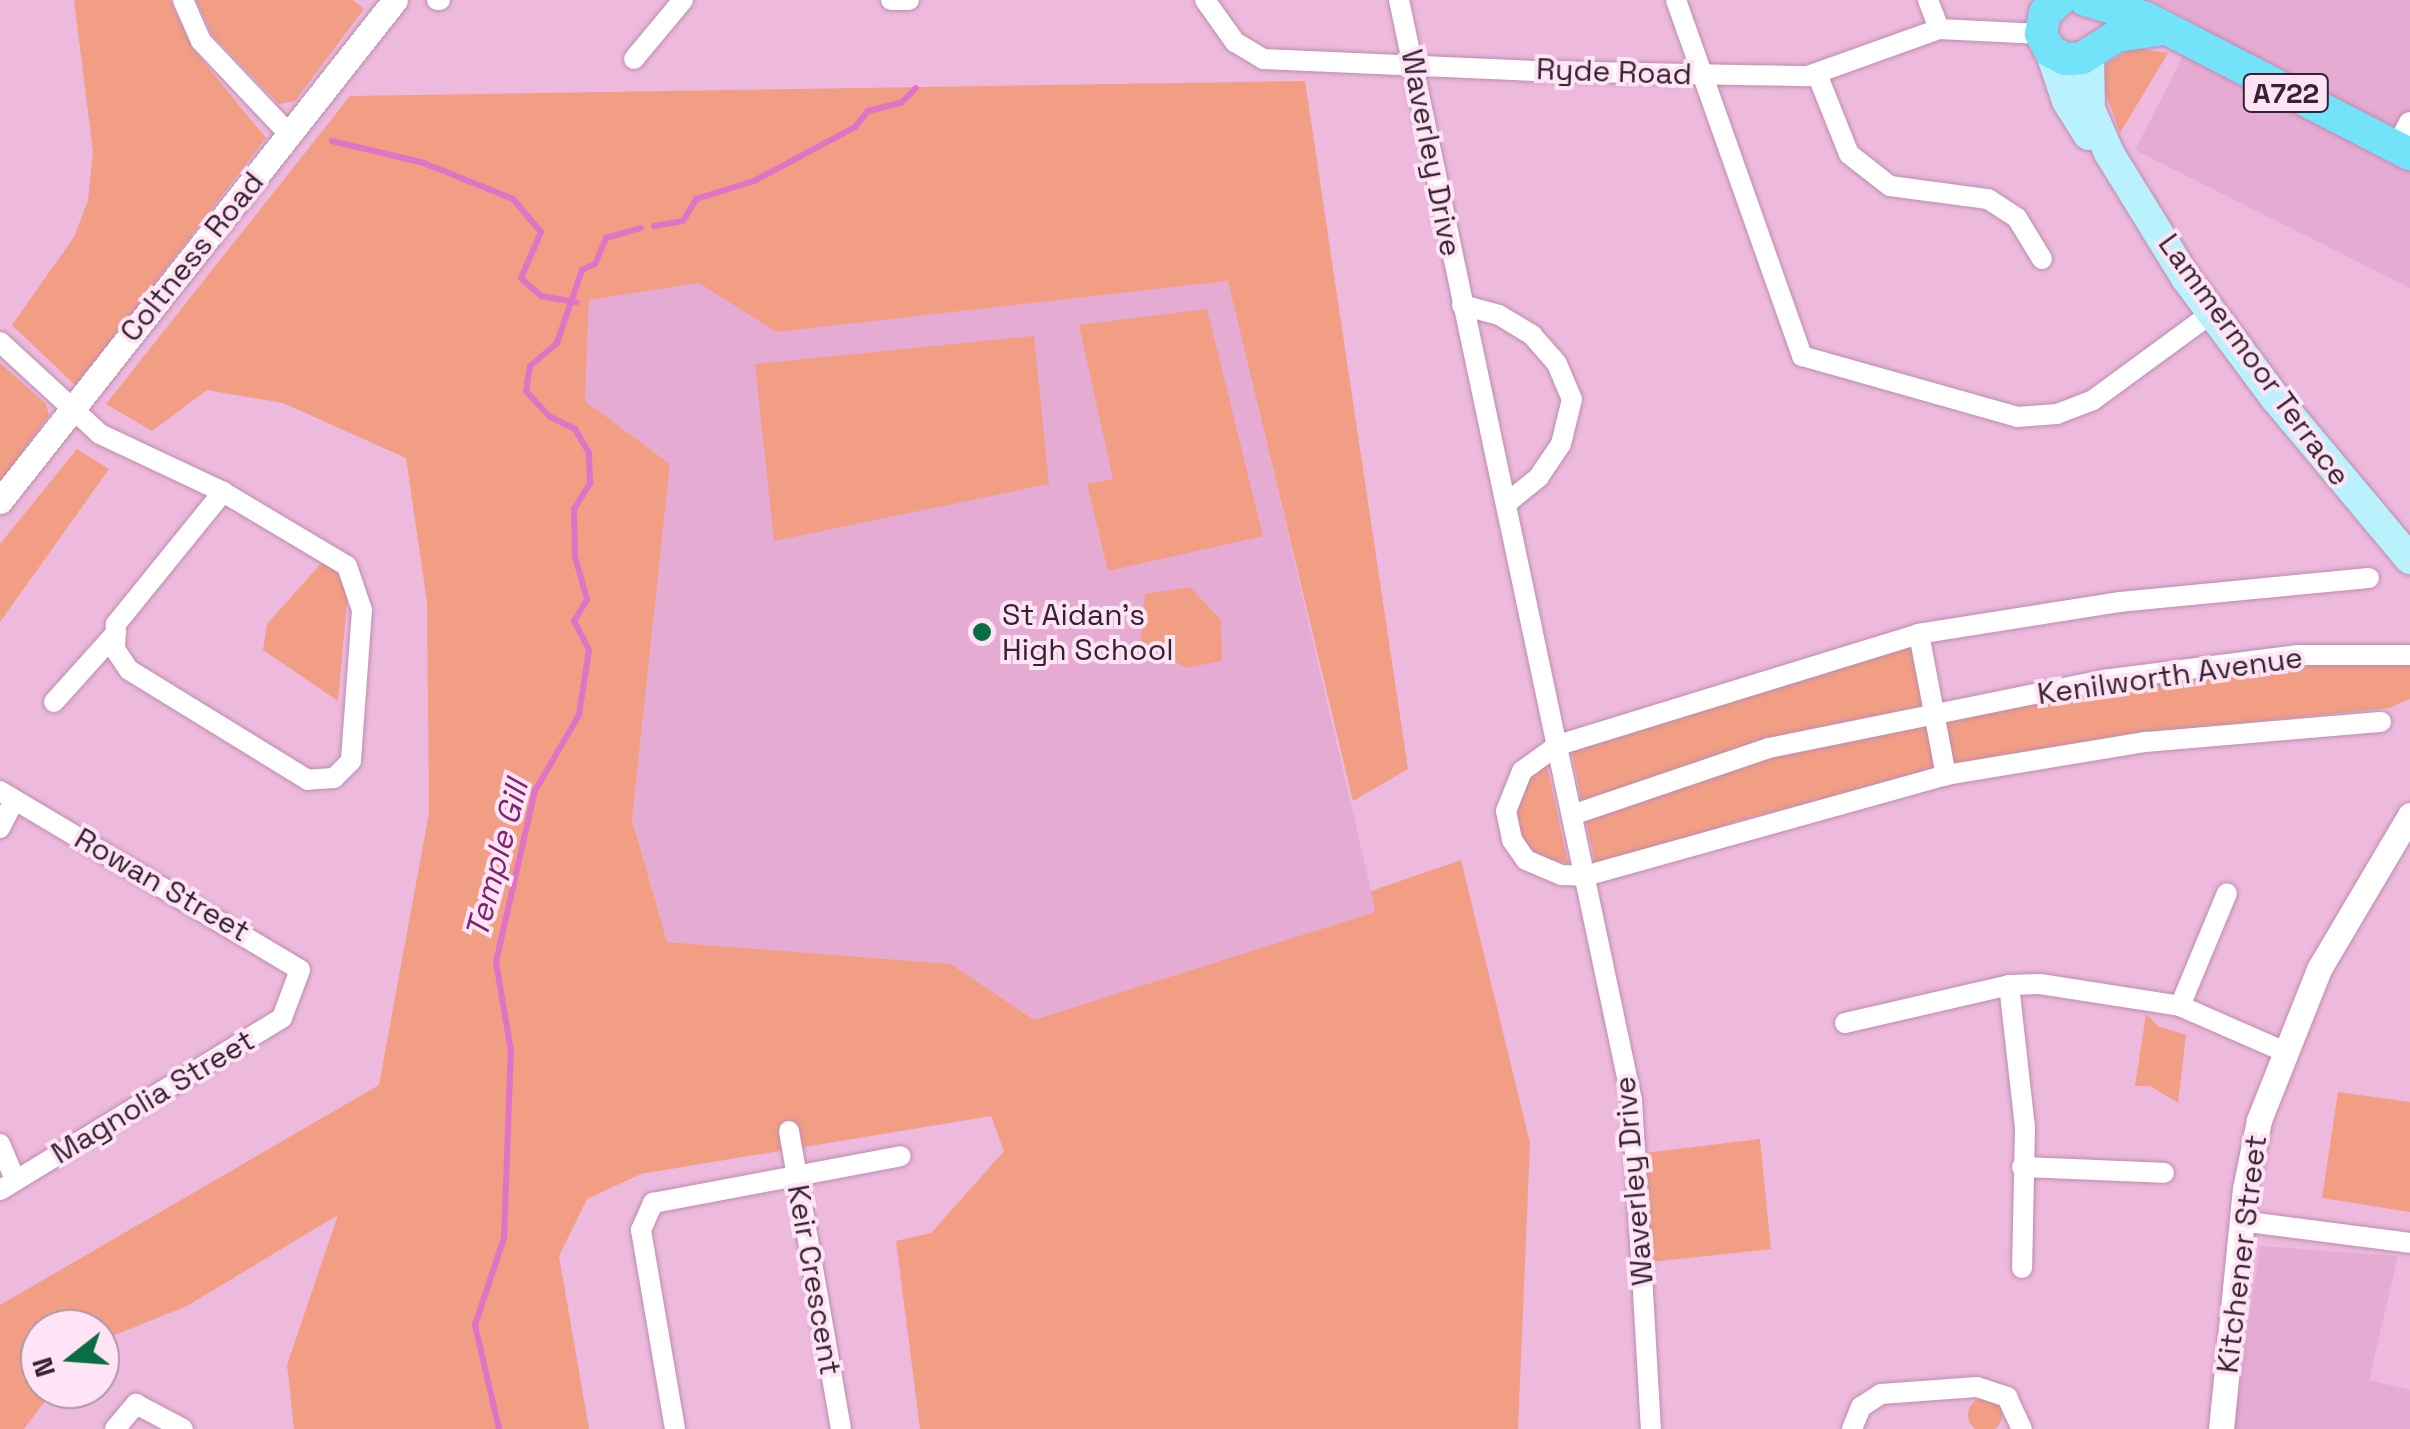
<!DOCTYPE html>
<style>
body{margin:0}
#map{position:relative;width:2410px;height:1429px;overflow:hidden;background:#edbade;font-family:"Space Grotesk",sans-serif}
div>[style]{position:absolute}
.built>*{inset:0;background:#e5abd3}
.green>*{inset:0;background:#f19e85}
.round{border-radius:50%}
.stream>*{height:6px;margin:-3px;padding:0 3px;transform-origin:3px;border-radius:3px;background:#e073c5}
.roads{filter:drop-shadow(0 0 2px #be8caf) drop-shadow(0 0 2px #be8caf)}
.minor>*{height:20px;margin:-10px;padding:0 10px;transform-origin:10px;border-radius:10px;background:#fff}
.tertiary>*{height:25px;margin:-12.5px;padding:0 12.5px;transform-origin:12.5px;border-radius:12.5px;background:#fff}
.secondary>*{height:30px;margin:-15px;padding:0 15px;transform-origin:15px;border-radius:15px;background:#b9f1fc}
.primary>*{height:32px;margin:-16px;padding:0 16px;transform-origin:16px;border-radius:16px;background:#73e3fa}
.dots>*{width:28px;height:28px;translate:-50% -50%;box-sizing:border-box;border:5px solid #ffe4f6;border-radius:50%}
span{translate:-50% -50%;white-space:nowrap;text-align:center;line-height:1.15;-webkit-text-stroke:8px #ffe4f6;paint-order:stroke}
.shield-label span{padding:2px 8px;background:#ffe4f6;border:2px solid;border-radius:8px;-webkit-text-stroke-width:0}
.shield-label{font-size:28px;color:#362331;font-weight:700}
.street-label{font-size:30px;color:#362331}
.poi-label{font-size:30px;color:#362331}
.left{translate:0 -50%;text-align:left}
.water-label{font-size:32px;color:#83226f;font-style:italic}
.north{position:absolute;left:20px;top:1309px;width:100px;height:100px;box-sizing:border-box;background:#ffe4f6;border:2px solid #af97a7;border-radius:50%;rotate:253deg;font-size:28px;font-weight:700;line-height:40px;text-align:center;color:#362331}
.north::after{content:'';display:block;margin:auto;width:35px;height:45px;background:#0a6d43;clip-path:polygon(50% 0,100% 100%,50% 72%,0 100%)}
</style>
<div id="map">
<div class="built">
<i style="clip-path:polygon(2153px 0,2410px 0,2410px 288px,2135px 150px,2199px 25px)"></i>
<i style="clip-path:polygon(1229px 281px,1376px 912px,1034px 1020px,951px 964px,667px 942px,632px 818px,670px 464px,585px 401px,589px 300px,699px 283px,776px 332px)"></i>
<i style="clip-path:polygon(2260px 1246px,2398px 1256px,2369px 1380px,2410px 1390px,2410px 1429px,2234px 1429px)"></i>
</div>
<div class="green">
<i style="clip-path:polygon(74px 0,170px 0,193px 49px,266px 138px,76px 386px,12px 325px,74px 237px,88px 200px,93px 152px)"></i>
<i style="clip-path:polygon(196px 0,353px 0,364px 9px,295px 101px,279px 104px,212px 35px)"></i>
<i style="clip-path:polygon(2134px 48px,2168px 53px,2120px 133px,2100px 78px,2106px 64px)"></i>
<i style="clip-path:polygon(1305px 81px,1408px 769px,1353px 801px,1228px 281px,776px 332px,699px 283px,589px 300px,585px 401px,670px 464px,632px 819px,667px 942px,951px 964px,1034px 1020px,1375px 912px,1371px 891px,1461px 860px,1530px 1143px,1518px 1429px,920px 1429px,896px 1241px,931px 1233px,1004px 1151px,991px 1116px,641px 1174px,587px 1199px,559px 1256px,589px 1429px,294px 1429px,287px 1365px,338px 1215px,187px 1306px,100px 1341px,100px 1329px,40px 1329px,40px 1389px,54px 1389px,24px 1429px,0 1429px,0 1305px,379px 1085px,429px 813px,427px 602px,406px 458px,283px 403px,207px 390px,152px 431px,106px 404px,350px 96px)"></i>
<i style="clip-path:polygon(1207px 309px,1263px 536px,1108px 571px,1087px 484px,1113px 479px,1079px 325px)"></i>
<i style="clip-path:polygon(1034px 336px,1049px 484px,774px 541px,755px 364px)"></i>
<i style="clip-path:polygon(0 363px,46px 404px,49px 415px,0 483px)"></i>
<i style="clip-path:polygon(77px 449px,109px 469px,0 622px,0 544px)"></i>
<i style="clip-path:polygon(323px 561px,349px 581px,338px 701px,263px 650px,267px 624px)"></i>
<i style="clip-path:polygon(1190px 587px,1221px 620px,1222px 661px,1186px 668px,1141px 641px,1145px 594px)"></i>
<i style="clip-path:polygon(1914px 645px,1925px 709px,1582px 803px,1571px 748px)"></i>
<i style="clip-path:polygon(2410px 661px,2410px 699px,2389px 708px,2145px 733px,1950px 765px,1941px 721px,2105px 685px,2298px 662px)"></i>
<i style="clip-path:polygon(1927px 721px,1937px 770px,1741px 820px,1596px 867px,1585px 817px,1770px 754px)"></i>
<i style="clip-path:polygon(1547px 766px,1568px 863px,1531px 856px,1513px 816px,1529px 774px)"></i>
<i style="clip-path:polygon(2146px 1014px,2158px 1026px,2186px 1035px,2178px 1103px,2150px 1086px,2135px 1086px)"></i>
<i style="clip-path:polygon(2338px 1092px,2410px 1102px,2410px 1212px,2322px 1198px)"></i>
<i style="clip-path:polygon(1760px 1139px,1771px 1249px,1642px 1263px,1636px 1154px)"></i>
<i class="round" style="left:1968px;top:1398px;width:34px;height:34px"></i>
</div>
<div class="stream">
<i style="left:332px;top:141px;width:95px;rotate:13.4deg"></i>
<i style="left:424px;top:163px;width:96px;rotate:22deg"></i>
<i style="left:513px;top:199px;width:43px;rotate:49.7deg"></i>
<i style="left:541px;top:232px;width:50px;rotate:113.5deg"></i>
<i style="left:521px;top:278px;width:27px;rotate:42deg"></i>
<i style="left:541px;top:296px;width:36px;rotate:10deg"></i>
<i style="left:654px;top:226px;width:29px;rotate:-10deg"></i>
<i style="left:683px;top:221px;width:26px;rotate:-59deg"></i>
<i style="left:696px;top:199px;width:61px;rotate:-17.2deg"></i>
<i style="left:754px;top:181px;width:115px;rotate:-28.1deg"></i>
<i style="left:855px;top:127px;width:21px;rotate:-51deg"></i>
<i style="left:868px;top:111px;width:34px;rotate:-14deg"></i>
<i style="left:901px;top:103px;width:21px;rotate:-45deg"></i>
<i style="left:499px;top:1429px;width:107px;rotate:-103deg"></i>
<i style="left:475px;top:1325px;width:92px;rotate:-71.6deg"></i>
<i style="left:504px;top:1238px;width:187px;rotate:-87.9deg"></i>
<i style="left:511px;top:1051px;width:90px;rotate:-99.6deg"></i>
<i style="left:496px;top:962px;width:175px;rotate:-77.2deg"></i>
<i style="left:535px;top:791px;width:88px;rotate:-59.9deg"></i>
<i style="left:579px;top:715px;width:66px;rotate:-81.3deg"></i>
<i style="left:589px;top:650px;width:33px;rotate:-117deg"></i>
<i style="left:574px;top:621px;width:26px;rotate:-59deg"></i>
<i style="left:587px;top:599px;width:44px;rotate:-105.9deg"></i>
<i style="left:575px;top:557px;width:48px;rotate:-91.2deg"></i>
<i style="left:574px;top:509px;width:31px;rotate:-58deg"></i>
<i style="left:590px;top:483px;width:30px;rotate:-92deg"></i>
<i style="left:589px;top:453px;width:28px;rotate:-120deg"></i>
<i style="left:575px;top:429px;width:28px;rotate:-154deg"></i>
<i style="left:550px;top:417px;width:35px;rotate:-133deg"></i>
<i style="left:526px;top:391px;width:25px;rotate:-81deg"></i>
<i style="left:530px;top:366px;width:35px;rotate:-40deg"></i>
<i style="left:557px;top:343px;width:77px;rotate:-71.1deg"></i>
<i style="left:582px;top:270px;width:14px;rotate:-25deg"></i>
<i style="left:595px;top:264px;width:28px;rotate:-67deg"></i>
<i style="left:606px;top:238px;width:36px;rotate:-16deg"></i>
</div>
<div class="roads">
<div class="minor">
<i style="left:183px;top:0;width:45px;rotate:66.3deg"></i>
<i style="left:201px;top:41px;width:129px;rotate:46.6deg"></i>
<i style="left:437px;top:0;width:3px"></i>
<i style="left:891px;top:0;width:18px"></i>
<i style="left:1205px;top:0;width:52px;rotate:54.5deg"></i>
<i style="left:1235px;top:42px;width:33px;rotate:31deg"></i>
<i style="left:1263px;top:59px;width:273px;rotate:2.5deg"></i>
<i style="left:1536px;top:71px;width:272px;rotate:1.1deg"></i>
<i style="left:1808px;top:76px;width:139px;rotate:-19.7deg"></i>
<i style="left:1939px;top:29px;width:102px;rotate:2.8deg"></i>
<i style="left:1399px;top:0;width:1125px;rotate:78.05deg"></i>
<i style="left:1632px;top:1101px;width:329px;rotate:86.7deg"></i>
<i style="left:1676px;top:0;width:378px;rotate:70.5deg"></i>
<i style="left:1802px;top:356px;width:223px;rotate:15.8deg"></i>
<i style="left:2017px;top:417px;width:40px;rotate:-4.3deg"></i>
<i style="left:2057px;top:414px;width:39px;rotate:-21deg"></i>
<i style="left:2093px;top:400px;width:147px;rotate:-36.2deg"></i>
<i style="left:1928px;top:0;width:31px;rotate:69deg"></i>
<i style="left:634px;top:59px;width:77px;rotate:-50.3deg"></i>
<i style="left:1817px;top:74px;width:86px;rotate:68.2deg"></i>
<i style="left:1849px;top:154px;width:52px;rotate:38deg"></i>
<i style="left:1890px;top:186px;width:99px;rotate:7.6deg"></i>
<i style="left:1988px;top:199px;width:35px;rotate:33deg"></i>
<i style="left:2017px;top:218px;width:48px;rotate:58.6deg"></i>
<i style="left:1462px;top:305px;width:38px;rotate:15deg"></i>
<i style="left:1499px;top:315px;width:39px;rotate:31deg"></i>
<i style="left:1532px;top:335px;width:38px;rotate:49deg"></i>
<i style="left:1557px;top:364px;width:38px;rotate:67deg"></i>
<i style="left:1572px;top:399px;width:46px;rotate:103.7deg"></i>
<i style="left:1561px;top:444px;width:40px;rotate:124deg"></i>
<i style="left:1539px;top:477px;width:40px;rotate:141deg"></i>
<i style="left:0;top:342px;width:136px;rotate:42.6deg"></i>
<i style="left:100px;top:434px;width:136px;rotate:25.2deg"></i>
<i style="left:223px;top:492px;width:144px;rotate:30.8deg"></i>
<i style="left:347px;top:566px;width:46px;rotate:71.2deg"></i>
<i style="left:362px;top:610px;width:151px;rotate:94.2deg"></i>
<i style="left:351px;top:761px;width:24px;rotate:135deg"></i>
<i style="left:334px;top:778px;width:26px;rotate:176deg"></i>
<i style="left:308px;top:780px;width:210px;rotate:-148.4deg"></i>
<i style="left:129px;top:670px;width:25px;rotate:-124deg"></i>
<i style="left:115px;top:649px;width:25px;rotate:-88deg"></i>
<i style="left:116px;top:624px;width:170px;rotate:-51deg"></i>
<i style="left:2369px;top:578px;width:250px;rotate:174.5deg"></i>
<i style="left:2120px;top:602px;width:204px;rotate:171deg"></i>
<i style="left:1919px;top:634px;width:378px;rotate:162.9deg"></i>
<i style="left:1558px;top:745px;width:44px;rotate:144.2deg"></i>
<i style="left:1522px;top:771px;width:43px;rotate:111.8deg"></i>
<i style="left:1506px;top:811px;width:30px;rotate:78deg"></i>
<i style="left:1512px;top:840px;width:24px;rotate:55deg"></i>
<i style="left:1526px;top:860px;width:38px;rotate:23deg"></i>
<i style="left:1561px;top:875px;width:24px;rotate:2deg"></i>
<i style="left:1585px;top:876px;width:375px;rotate:-15.6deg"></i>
<i style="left:1946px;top:775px;width:203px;rotate:-9.4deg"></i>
<i style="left:2146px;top:742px;width:236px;rotate:-4.9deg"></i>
<i style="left:1919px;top:634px;width:144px;rotate:79.2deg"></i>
<i style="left:54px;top:702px;width:93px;rotate:-48.1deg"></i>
<i style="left:0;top:791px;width:349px;rotate:30.8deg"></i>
<i style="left:300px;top:970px;width:51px;rotate:110.6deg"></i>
<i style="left:282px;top:1018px;width:330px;rotate:148.6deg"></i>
<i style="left:1572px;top:815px;width:208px;rotate:-18.8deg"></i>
<i style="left:1769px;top:748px;width:341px;rotate:-11.5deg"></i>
<i style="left:2103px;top:680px;width:197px;rotate:-7.3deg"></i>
<i style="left:2298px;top:655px;width:112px"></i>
<i style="left:0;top:828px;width:31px;rotate:-63deg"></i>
<i style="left:2009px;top:985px;width:144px;rotate:83.6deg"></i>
<i style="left:2025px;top:1128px;width:140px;rotate:91.2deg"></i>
<i style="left:2180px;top:1006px;width:122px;rotate:-67.4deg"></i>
<i style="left:1845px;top:1023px;width:168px;rotate:-13deg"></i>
<i style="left:2009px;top:985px;width:31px;rotate:-2deg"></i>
<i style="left:2040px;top:984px;width:142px;rotate:8.9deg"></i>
<i style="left:2180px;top:1006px;width:112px;rotate:23.6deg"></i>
<i style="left:789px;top:1131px;width:303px;rotate:80.1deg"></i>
<i style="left:0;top:1144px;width:39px;rotate:67deg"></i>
<i style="left:2022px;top:1167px;width:142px;rotate:2.4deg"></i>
<i style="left:2241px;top:1221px;width:170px;rotate:7.4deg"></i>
<i style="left:115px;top:1429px;width:33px;rotate:-50deg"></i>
<i style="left:136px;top:1404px;width:53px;rotate:28deg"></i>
<i style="left:675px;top:1429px;width:202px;rotate:-99.7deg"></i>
<i style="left:641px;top:1230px;width:30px;rotate:-66deg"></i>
<i style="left:653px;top:1203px;width:252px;rotate:-10.7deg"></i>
<i style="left:1852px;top:1429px;width:24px;rotate:-68deg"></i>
<i style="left:1861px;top:1407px;width:24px;rotate:-33deg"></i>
<i style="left:1881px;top:1394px;width:96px;rotate:-4.2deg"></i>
<i style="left:1977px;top:1387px;width:32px;rotate:18deg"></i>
<i style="left:2007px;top:1397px;width:35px;rotate:65deg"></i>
</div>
<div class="tertiary">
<i style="left:2398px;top:148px;width:27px;rotate:-63deg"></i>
<i style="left:0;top:501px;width:638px;rotate:-51.75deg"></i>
<i style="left:2221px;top:1429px;width:241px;rotate:-84.3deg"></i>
<i style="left:2245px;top:1189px;width:70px;rotate:-78.5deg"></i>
<i style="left:2259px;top:1120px;width:162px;rotate:-68.3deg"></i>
<i style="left:2319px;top:969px;width:179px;rotate:-59.4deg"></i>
</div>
<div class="secondary">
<i style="left:2050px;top:51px;width:53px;rotate:71.2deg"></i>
<i style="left:2067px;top:101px;width:40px;rotate:58deg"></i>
<i style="left:2089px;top:55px;width:54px;rotate:88.9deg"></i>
<i style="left:2090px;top:109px;width:48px;rotate:66.6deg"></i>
<i style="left:2109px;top:153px;width:147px;rotate:58.4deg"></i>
<i style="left:2186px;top:278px;width:151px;rotate:53.4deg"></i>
<i style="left:2276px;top:399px;width:209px;rotate:50.1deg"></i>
</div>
<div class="primary">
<i style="left:2060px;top:0;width:20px;rotate:139deg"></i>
<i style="left:2045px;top:13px;width:21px;rotate:101deg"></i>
<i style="left:2041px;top:34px;width:19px;rotate:62deg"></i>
<i style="left:2050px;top:51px;width:17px;rotate:28deg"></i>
<i style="left:2065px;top:59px;width:17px;rotate:-3deg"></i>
<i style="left:2082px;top:58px;width:41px;rotate:-32.2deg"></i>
<i style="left:2117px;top:36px;width:48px;rotate:-8.5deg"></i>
<i style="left:2085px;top:0;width:64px;rotate:16.4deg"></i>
<i style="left:2146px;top:18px;width:297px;rotate:27.3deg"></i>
</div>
</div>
<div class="dots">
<i style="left:982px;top:632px;background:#0a6d43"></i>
</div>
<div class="shield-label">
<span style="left:2286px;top:93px">A722</span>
</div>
<div class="street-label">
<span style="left:1614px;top:72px;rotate:2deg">Ryde Road</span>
<span style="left:1431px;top:153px;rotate:79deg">Waverley Drive</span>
<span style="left:192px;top:257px;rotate:-51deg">Coltness Road</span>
<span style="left:2254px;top:360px;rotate:54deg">Lammermoor Terrace</span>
<span style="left:2170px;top:676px;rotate:-8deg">Kenilworth Avenue</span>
<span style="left:162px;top:885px;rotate:30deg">Rowan Street</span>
<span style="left:153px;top:1097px;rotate:-31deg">Magnolia Street</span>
<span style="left:1634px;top:1181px;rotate:-95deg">Waverley Drive</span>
<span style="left:2242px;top:1254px;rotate:-83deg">Kitchener Street</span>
<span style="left:814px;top:1280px;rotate:80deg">Keir Crescent</span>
</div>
<div class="poi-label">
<span class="left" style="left:1002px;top:632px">St Aidan's<br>High School</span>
</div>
<div class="water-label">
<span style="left:497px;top:859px;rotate:-75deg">Temple Gill</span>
</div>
<div class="north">N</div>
</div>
